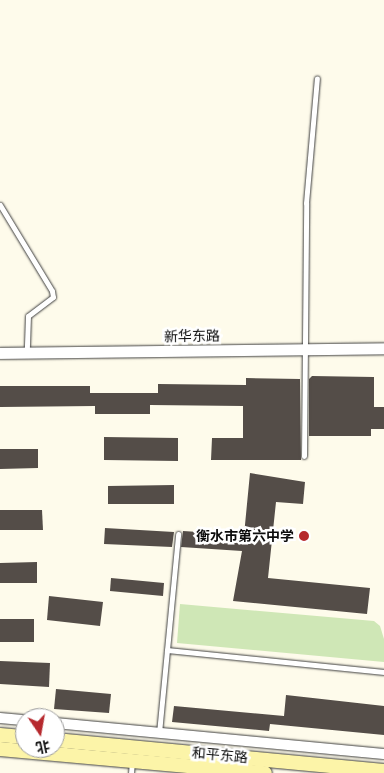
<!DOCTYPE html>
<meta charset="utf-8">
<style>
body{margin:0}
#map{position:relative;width:384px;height:773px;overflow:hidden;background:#fefbeb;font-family:"Libre Baskerville","Noto Sans SC",serif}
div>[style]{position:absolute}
.green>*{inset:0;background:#cfe7b6}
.building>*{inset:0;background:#544d48}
.roads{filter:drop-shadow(0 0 1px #3f3f3f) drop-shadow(0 0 1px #3f3f3f)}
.service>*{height:5px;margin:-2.5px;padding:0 2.5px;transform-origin:2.5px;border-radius:2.5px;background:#fff}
.minor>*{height:10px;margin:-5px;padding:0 5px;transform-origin:5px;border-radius:5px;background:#fff}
.tertiary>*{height:11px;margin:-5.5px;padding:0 5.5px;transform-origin:5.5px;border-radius:5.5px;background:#fff}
.secondary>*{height:14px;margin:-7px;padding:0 7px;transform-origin:7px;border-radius:7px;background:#fcf4a8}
.dots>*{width:14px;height:14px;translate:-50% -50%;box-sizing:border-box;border:2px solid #fff;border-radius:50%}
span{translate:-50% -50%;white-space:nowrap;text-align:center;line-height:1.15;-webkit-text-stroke:5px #fff;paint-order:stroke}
.street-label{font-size:14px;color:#0c0c0c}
.poi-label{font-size:14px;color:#0c0c0c;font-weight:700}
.right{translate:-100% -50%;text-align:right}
.north{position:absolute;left:15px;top:708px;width:50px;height:50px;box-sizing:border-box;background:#fff;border:1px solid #9e9e9e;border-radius:50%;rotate:168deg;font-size:14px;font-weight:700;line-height:20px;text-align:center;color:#0c0c0c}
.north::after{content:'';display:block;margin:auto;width:18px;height:22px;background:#b6292e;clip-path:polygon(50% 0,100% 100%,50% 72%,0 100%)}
</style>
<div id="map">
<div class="green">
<i style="clip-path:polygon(180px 604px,374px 621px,380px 626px,384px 639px,384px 662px,177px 643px)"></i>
</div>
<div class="building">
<i style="clip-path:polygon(312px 376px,374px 377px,374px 407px,384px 407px,384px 429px,371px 429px,371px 436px,309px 436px,309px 379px)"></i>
<i style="clip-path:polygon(246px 378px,300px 379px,301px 460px,211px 460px,212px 438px,243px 438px,243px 406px,150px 405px,150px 414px,95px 414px,95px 406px,0 407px,0 386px,90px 386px,90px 393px,158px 393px,158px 384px,246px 385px)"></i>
<i style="clip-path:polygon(104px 437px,178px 438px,178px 461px,104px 460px)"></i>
<i style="clip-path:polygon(0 449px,38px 449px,38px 468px,0 469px)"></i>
<i style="clip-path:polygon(250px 473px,305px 482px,303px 504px,276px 502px,268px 578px,370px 588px,367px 614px,233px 601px,242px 551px,181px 547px,183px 531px,244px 535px)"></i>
<i style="clip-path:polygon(174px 485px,174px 504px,108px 504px,108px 486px)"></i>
<i style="clip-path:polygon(0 510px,42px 510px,43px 530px,0 530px)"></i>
<i style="clip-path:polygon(105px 528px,174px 532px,172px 547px,104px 544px)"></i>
<i style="clip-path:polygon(37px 562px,37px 583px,0 583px,0 563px)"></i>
<i style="clip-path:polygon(111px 578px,164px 583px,163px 596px,110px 591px)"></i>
<i style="clip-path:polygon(49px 596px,103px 602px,100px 626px,47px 620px)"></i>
<i style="clip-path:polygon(0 619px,34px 619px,34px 642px,0 642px)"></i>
<i style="clip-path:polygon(0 661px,50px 663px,49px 687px,0 684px)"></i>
<i style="clip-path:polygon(56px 689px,111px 694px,109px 713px,54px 709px)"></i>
<i style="clip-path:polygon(286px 695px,384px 706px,384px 735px,270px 724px,269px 731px,172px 722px,174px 706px,284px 716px)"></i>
</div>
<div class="roads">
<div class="service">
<i style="left:0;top:205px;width:100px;rotate:58.8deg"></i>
<i style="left:52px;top:291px;width:6px;rotate:81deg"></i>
<i style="left:53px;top:297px;width:31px;rotate:143deg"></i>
<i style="left:28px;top:316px;width:36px;rotate:92deg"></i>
<i style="left:304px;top:456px;width:253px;rotate:-89.5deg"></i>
<i style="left:306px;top:203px;width:125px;rotate:-85deg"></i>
<i style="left:167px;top:650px;width:218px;rotate:5.8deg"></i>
<i style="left:159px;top:733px;width:200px;rotate:-84.5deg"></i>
<i style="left:131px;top:773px;width:12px;rotate:-85deg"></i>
</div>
<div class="minor">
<i style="left:0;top:718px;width:25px;rotate:5deg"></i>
<i style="left:55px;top:723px;width:330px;rotate:5.4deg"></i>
</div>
<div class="tertiary">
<i style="left:0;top:353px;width:384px;rotate:-0.7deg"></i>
</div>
<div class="secondary">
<i style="left:0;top:735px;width:25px;rotate:5deg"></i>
<i style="left:55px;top:740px;width:330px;rotate:5.4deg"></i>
<i style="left:0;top:749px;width:266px;rotate:5.2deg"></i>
</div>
</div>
<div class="dots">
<i style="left:304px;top:536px;background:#b6292e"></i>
</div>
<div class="street-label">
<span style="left:192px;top:336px;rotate:-1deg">新华东路</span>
<span style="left:220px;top:755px;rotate:5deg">和平东路</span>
</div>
<div class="poi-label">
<span class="right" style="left:294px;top:536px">衡水市第六中学</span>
</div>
<div class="north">北</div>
</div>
